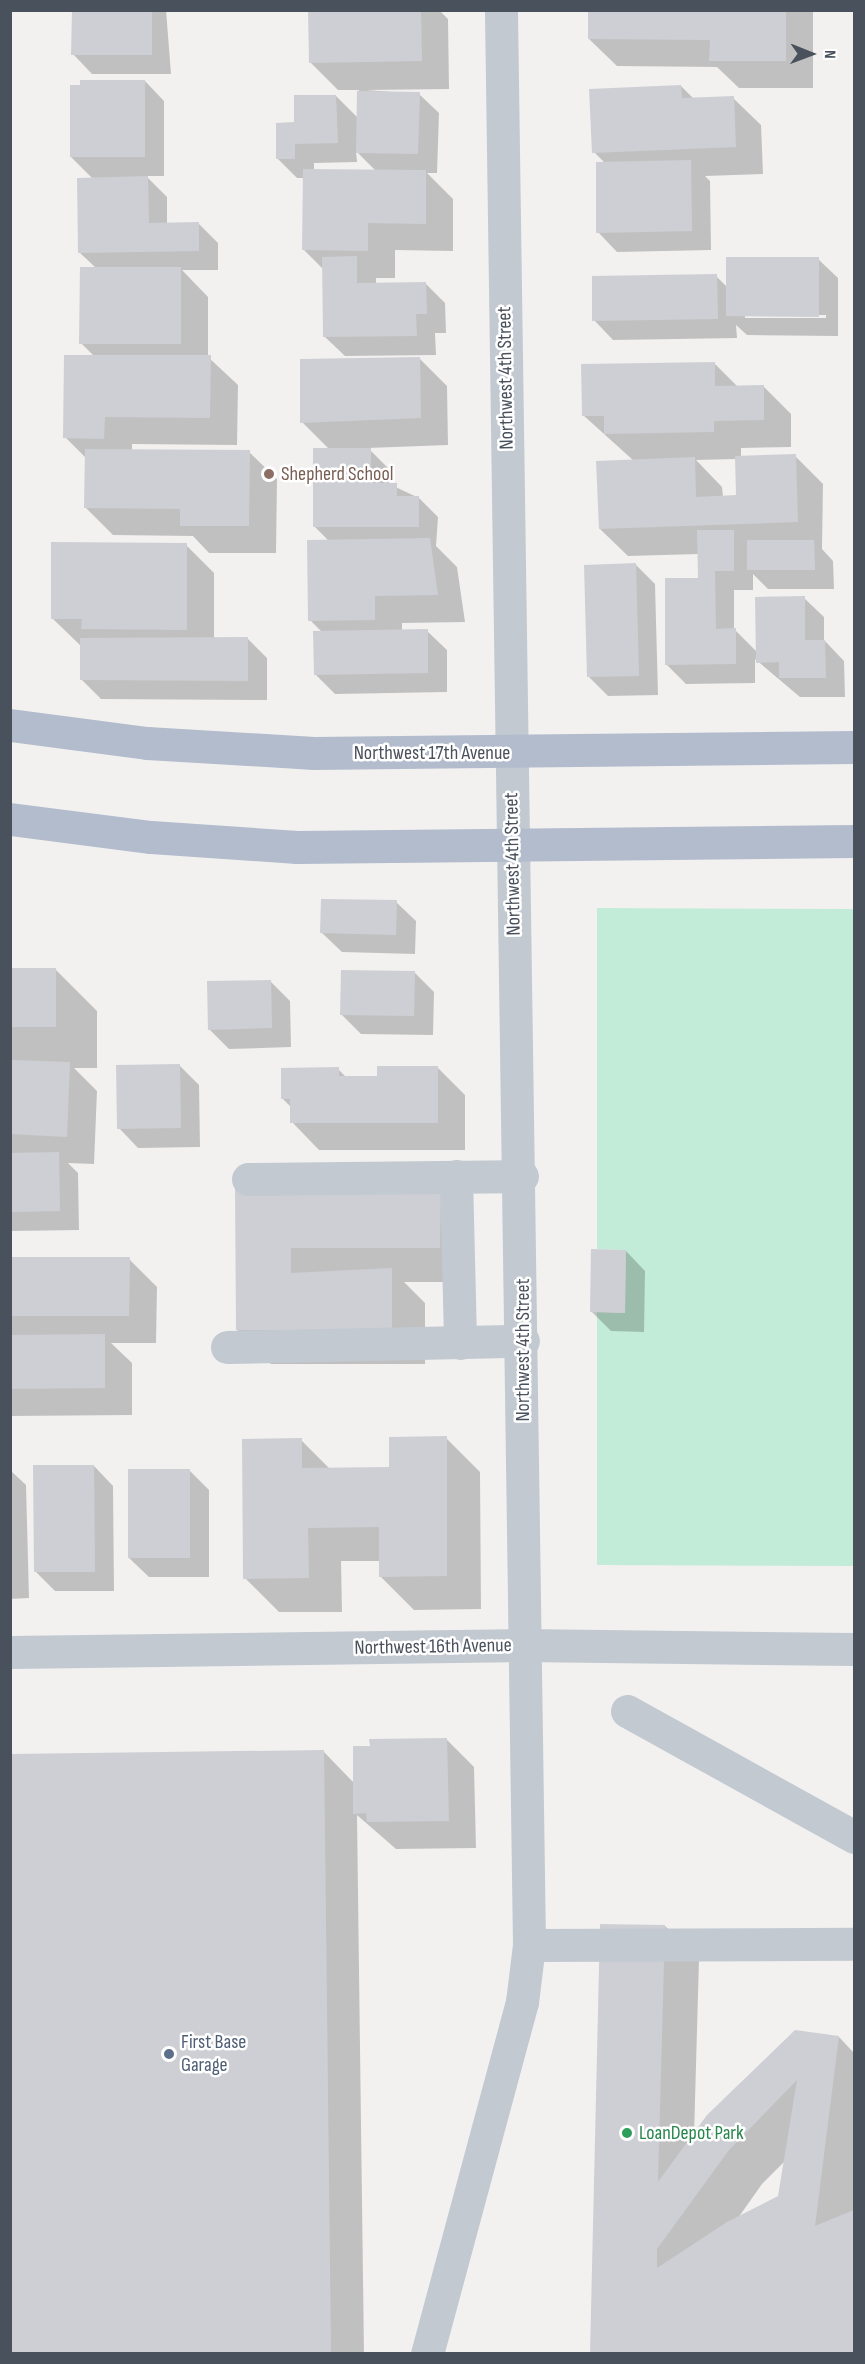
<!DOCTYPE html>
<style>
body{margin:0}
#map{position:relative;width:865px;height:2364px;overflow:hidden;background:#f2f1f0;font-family:"Sofia Sans Condensed",sans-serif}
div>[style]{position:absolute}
.green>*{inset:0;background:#c3ecd8}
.shadow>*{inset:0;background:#0003}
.building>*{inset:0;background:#cecfd4}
.minor>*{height:33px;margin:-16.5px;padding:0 16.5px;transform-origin:16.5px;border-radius:16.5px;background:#c2c9d1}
.major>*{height:33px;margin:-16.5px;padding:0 16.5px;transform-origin:16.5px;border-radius:16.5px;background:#b2bccd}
.dots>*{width:16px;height:16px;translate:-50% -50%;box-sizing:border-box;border:3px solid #fff;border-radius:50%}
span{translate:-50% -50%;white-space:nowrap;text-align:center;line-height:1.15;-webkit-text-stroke:5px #fff;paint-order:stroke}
.street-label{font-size:20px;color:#49515c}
.education-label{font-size:20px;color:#785e54}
.left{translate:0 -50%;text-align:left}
.service-label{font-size:20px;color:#4e5e75}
.leisure-label{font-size:20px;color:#27864d}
.frame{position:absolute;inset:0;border:12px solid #49515c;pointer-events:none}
.north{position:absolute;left:781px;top:24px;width:60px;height:60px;-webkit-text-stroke:4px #fff;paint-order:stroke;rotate:91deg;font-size:16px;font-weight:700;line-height:24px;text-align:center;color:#49515c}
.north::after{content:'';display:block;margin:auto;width:21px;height:27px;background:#49515c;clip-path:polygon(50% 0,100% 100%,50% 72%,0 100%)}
</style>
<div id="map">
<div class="green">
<i style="clip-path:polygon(597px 908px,854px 909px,854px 1566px,597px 1565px,597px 1312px,625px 1313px,626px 1250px,597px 1249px)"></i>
</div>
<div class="shadow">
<i style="clip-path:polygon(73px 10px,166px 10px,171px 74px,92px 74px,73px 54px)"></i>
<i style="clip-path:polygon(evenodd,310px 10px,439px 10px,448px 19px,449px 89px,366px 90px,419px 94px,439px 113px,437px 173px,427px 173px,453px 199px,453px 251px,395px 250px,395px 278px,376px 278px,376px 284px,426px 284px,445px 303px,446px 333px,435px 333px,436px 355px,345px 356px,325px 337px,324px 270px,304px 250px,304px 178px,297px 178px,278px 159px,296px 124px,336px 96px,358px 118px,359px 90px,338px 90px,310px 62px,310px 10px,356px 151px,376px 171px,314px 171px,314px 163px,357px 162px,356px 151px)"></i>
<i style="clip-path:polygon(589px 10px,813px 10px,813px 88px,739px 88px,717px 67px,617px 66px,589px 39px)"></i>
<i style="clip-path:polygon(145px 81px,164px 101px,164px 176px,146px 176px,167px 197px,167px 224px,199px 224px,218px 243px,218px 270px,182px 270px,208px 297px,208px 357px,238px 385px,237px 445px,132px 444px,132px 451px,249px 452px,277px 479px,276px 553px,209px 553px,193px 536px,113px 535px,86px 508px,87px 459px,65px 437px,94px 356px,81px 343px,96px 268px,79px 252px,93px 179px,71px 157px)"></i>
<i style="clip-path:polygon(681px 86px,694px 99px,733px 98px,761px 125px,763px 174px,705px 176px,710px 181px,711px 250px,617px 252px,598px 232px,605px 163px,594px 152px)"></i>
<i style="clip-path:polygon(evenodd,818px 259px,838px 278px,838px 336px,747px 335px,736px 325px,737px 338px,613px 340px,594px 320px,716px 276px,727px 287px,818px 259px,745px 315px,826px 315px,826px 318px,745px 318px,745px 315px)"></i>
<i style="clip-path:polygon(420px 359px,447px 386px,448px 445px,368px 448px,389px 469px,389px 484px,419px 498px,438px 517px,436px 546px,457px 567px,465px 622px,402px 623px,402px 631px,427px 631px,447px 650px,447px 692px,335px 694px,315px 674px,322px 632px,310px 620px,329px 541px,315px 527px,330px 450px,302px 422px)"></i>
<i style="clip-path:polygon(evenodd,714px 363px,738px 387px,764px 387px,791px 414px,791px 447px,741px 448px,741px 458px,795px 456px,823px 484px,822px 549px,833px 561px,834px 589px,768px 589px,753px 574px,753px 590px,734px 590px,734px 629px,757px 652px,804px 598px,824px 617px,824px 640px,844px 661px,845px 697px,800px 697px,755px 659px,755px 683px,686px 684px,667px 665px,699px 579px,699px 554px,628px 556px,600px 529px,634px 461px,583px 415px,714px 363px,736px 459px,738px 497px,723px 497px,722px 487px,696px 460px,736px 459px)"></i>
<i style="clip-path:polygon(186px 545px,214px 573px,214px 639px,248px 639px,267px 658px,267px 700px,101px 699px,81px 679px,81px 646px,52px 618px)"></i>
<i style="clip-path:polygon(636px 565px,655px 584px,658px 695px,608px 696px,588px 676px)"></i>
<i style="clip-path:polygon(396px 902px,416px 921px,415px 954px,342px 952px,322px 933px)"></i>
<i style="clip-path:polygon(10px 970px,56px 970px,97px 1011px,97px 1068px,74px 1068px,97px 1091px,94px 1164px,68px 1163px,78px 1173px,79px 1230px,10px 1231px)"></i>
<i style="clip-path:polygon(414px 972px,434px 992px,433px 1035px,361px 1034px,341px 1014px)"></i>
<i style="clip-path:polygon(270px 981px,290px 1001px,291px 1047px,229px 1049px,210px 1030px)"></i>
<i style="clip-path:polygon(179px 1065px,199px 1085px,200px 1147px,138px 1148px,119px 1128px)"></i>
<i style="clip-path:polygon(438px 1068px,465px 1095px,465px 1150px,319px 1150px,292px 1122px,292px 1108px,282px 1098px,338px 1069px,347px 1078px,378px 1078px)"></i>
<i style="clip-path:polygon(237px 1190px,440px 1190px,474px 1224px,474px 1282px,404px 1282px,425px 1303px,425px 1364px,271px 1364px,237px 1330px)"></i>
<i style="clip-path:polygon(626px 1251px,645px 1271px,644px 1332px,611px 1331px,592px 1312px)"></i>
<i style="clip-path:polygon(10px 1259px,129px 1259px,157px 1287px,156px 1343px,111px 1343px,132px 1363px,132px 1415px,10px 1416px)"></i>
<i style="clip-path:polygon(446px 1438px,480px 1472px,481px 1609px,414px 1610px,380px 1576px,380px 1561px,341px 1561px,342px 1612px,279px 1612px,245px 1578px,301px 1440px,330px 1469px,390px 1469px)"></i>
<i style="clip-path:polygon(94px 1466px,113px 1486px,114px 1591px,55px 1591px,36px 1572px)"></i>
<i style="clip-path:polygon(10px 1470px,26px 1485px,29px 1598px,10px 1599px)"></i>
<i style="clip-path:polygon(190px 1471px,209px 1490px,209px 1577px,149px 1577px,129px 1558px)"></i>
<i style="clip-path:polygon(447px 1740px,474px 1767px,476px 1848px,396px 1849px,357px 1815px,364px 2354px,10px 2354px,323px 1751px,354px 1783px)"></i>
<i style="clip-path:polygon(evenodd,665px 1926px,699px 1960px,694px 2136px,839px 2037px,854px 2053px,854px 2354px,592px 2354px,665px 1926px,786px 2160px,780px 2197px,738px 2218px,762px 2184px,786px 2160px)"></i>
</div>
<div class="building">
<i style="clip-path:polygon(72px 10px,152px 10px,152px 55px,71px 55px)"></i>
<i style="clip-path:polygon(308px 10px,421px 10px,422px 61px,309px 63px)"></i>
<i style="clip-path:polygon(588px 10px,786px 10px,786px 61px,709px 61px,710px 40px,588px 39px)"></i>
<i style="clip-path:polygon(80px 80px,145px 80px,145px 157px,70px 157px,70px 85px,80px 85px)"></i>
<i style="clip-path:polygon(681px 85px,682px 98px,734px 96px,736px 147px,592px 153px,589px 89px)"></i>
<i style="clip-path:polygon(357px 91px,420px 92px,418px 154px,356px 153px)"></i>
<i style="clip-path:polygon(294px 95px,336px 95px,338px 143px,295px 144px,295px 159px,276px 159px,276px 123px,294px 122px)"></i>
<i style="clip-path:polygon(691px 160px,692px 231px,596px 233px,596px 162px)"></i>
<i style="clip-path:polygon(303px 169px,426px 170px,426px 224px,368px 223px,368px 251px,302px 250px)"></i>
<i style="clip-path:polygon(148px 176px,149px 223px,199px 222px,199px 251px,78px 253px,77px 178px)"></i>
<i style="clip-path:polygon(357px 256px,357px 283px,426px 282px,427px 314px,416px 314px,417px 336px,323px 337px,322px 257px)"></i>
<i style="clip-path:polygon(726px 257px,819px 257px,819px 317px,726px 316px)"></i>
<i style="clip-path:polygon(80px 267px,181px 267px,181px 344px,79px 344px)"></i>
<i style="clip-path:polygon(717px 274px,718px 319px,592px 321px,592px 276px)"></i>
<i style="clip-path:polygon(64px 355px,211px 355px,210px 418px,105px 417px,104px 439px,63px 438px)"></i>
<i style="clip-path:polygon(420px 357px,421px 418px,300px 423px,300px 359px)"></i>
<i style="clip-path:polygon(715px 362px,715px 386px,764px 385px,764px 420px,714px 421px,714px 432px,604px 434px,604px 416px,582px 416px,581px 364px)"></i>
<i style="clip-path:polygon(313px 448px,371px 448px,371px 483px,397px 483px,397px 496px,419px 496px,419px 527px,313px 527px)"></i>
<i style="clip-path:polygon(85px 449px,250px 450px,249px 526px,180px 526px,180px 509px,84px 508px)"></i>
<i style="clip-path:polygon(796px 454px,798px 522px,599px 529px,596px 461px,695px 457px,696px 497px,736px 495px,735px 456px)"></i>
<i style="clip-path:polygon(697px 530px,734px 530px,734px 571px,715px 571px,716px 629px,736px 628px,736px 664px,665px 665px,665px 578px,698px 578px)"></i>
<i style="clip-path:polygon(430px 538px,438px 595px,375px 596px,375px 620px,308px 621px,307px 540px)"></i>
<i style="clip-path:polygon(747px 540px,814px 540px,815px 570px,747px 570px)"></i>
<i style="clip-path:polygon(51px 542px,187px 543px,187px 630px,81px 629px,82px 619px,51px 619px)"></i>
<i style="clip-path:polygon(636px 563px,639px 676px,587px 677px,584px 565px)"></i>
<i style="clip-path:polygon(805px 596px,805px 640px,825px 640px,826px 678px,779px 678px,779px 662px,756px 663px,755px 597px)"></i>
<i style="clip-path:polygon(428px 629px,428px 673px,314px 675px,313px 631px)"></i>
<i style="clip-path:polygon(248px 637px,248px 681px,80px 680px,80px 638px)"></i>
<i style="clip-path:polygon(321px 899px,397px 900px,396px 935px,320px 933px)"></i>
<i style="clip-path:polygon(10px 968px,56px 968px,56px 1027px,10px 1027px)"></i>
<i style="clip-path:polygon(341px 970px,415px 971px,414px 1016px,340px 1015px)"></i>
<i style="clip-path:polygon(271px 980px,272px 1028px,208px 1030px,207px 981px)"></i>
<i style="clip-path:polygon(10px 1060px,70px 1062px,67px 1137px,10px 1134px)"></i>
<i style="clip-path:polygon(180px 1064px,181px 1128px,117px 1129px,116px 1065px)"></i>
<i style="clip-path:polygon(377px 1066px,438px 1066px,438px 1123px,290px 1123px,290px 1099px,281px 1099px,281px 1068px,339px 1067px,339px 1076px,377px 1076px)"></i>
<i style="clip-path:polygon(59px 1152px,60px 1211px,10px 1212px,10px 1153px)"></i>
<i style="clip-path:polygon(235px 1188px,441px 1188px,440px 1248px,291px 1248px,291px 1273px,392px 1268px,392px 1331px,236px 1330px)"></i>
<i style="clip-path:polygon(591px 1249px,626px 1250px,625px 1313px,590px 1312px)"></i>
<i style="clip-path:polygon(10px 1257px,130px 1257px,129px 1316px,10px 1316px)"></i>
<i style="clip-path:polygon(105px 1334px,105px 1388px,10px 1389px,10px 1335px)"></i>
<i style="clip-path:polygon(447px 1436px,447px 1576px,379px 1577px,379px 1527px,308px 1528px,309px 1578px,243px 1579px,242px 1439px,302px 1438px,302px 1468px,389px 1467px,389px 1437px)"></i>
<i style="clip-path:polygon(33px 1465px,94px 1465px,95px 1572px,34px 1572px)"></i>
<i style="clip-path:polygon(128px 1469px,190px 1469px,190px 1558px,128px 1558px)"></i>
<i style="clip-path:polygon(447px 1738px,449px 1821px,367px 1822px,366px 1813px,353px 1814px,353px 1746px,370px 1746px,369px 1739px)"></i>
<i style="clip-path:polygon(324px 1750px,331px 2354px,10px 2354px,10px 1754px)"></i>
<i style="clip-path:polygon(evenodd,600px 1924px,665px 1925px,658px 2182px,707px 2115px,795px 2030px,839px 2036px,815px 2226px,854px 2210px,854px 2354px,590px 2354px,600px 1924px,797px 2080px,778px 2196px,727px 2222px,657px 2268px,657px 2249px,729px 2150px,797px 2080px)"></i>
</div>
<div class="minor">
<i style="left:456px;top:1176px;width:167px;rotate:88.6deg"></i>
<i style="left:248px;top:1179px;width:274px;rotate:-0.6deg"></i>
<i style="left:227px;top:1347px;width:296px;rotate:-1.2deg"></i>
<i style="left:10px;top:1652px;width:512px;rotate:-0.78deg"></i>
<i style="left:522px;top:1645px;width:332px;rotate:0.7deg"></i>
<i style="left:627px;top:1711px;width:260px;rotate:29deg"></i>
<i style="left:529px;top:1945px;width:325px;rotate:-0.2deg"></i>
<i style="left:427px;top:2354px;width:365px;rotate:-74.9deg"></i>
<i style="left:522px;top:2002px;width:57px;rotate:-83deg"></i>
<i style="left:529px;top:1945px;width:1935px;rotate:-90.83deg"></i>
</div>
<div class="major">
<i style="left:10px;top:725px;width:138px;rotate:7.5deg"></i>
<i style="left:147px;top:743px;width:167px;rotate:3.4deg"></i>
<i style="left:314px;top:753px;width:540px;rotate:-0.64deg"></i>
<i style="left:10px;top:819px;width:142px;rotate:7.3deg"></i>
<i style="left:151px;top:837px;width:146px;rotate:3.9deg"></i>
<i style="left:297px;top:847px;width:557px;rotate:-0.62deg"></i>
</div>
<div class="dots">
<i style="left:269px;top:474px;background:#8d6e63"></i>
<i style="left:169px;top:2054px;background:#5c6f8a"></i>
<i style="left:627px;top:2133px;background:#2e9e5b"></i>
</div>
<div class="street-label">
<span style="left:506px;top:378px;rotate:-91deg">Northwest 4th Street</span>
<span style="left:432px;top:753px">Northwest 17th Avenue</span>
<span style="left:513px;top:864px;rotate:-91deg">Northwest 4th Street</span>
<span style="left:523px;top:1350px;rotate:-90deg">Northwest 4th Street</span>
<span style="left:433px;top:1647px;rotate:-1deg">Northwest 16th Avenue</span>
</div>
<div class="education-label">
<span class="left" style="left:281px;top:474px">Shepherd School</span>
</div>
<div class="service-label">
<span class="left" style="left:181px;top:2054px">First Base<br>Garage</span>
</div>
<div class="leisure-label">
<span class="left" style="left:639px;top:2133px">LoanDepot Park</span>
</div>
<div class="frame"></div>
<div class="north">N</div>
</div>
